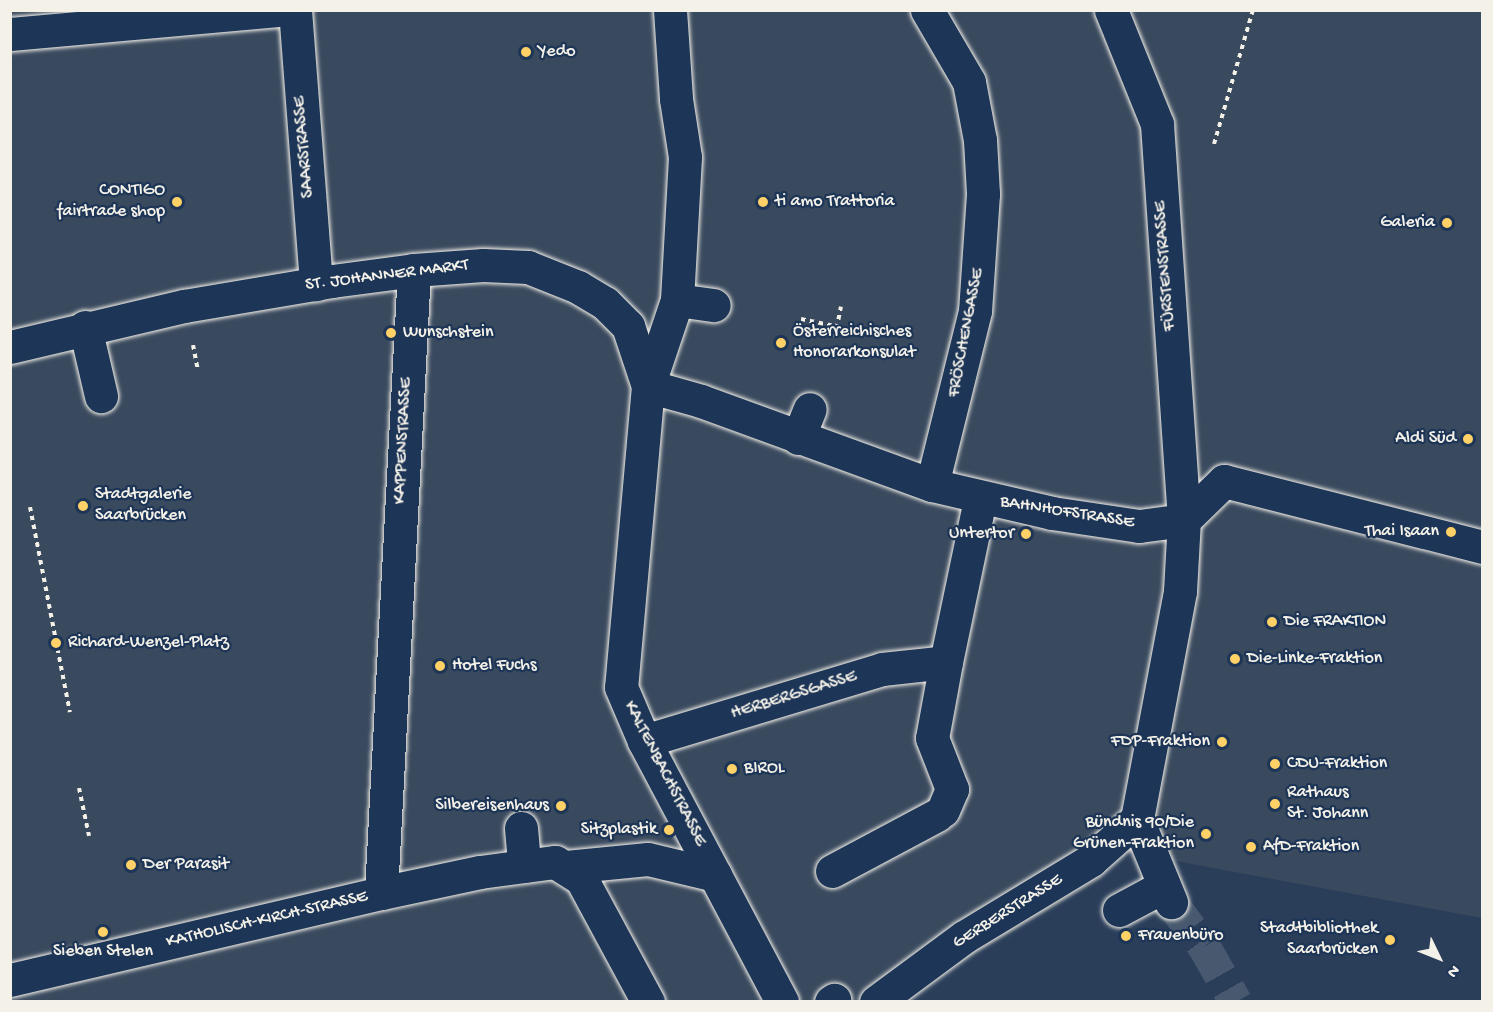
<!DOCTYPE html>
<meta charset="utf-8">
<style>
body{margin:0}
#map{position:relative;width:1493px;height:1012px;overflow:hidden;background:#2a3e5a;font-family:"Gochi Hand",sans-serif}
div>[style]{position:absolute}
.built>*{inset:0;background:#39495e}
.street-tunnel>*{height:33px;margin-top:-16.5px;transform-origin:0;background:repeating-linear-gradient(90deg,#48596f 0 33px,transparent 0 49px)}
.path>*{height:4px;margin-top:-2px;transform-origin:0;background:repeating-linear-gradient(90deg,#f4f1e8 0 4.5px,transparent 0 9px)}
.roads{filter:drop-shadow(0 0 2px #f4f1e8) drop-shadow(0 0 2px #f4f1e8)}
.street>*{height:33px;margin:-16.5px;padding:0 16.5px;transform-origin:16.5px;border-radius:16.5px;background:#1d3557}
.dots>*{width:16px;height:16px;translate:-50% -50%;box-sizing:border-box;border:3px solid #1d3557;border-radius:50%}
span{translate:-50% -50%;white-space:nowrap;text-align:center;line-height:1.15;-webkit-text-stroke:4.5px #1d3557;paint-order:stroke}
.poi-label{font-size:18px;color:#f4f1e8}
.left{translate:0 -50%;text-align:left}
.right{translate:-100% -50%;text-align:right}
.street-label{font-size:18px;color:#f4f1e8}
.frame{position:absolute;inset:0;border:12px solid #f4f1e8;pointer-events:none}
.north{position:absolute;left:1409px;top:928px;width:60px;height:60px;-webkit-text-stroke:4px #1d3557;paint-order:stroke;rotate:133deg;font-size:16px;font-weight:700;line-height:24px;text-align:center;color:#f4f1e8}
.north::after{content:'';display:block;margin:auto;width:21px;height:27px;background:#f4f1e8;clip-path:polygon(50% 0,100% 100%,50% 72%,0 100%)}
</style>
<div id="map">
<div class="built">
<i style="clip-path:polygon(10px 11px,1482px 11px,1482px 918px,1090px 845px,1102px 879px,895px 1001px,11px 1001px)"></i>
</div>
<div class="street-tunnel">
<i style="left:1171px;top:902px;width:55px;rotate:53.1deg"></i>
<i style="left:1204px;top:946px;width:64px;rotate:60.3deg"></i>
</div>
<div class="path">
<i style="left:1214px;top:144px;width:140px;rotate:-73.8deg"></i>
<i style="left:801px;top:319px;width:68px;rotate:11.8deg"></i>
<i style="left:835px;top:337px;width:31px;rotate:-79deg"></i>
<i style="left:193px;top:345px;width:26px;rotate:79deg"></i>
<i style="left:10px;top:416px;width:1px;rotate:45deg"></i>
<i style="left:30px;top:507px;width:209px;rotate:79deg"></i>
<i style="left:79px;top:788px;width:49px;rotate:78.2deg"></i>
</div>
<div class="roads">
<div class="street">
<i style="left:295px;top:10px;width:275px;rotate:85.6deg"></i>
<i style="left:670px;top:10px;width:89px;rotate:86.1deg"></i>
<i style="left:676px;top:99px;width:59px;rotate:81.2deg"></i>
<i style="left:685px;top:157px;width:143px;rotate:93.2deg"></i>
<i style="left:677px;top:300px;width:91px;rotate:108.6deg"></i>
<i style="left:648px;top:386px;width:302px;rotate:95.1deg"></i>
<i style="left:621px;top:687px;width:59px;rotate:66.9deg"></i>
<i style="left:644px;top:741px;width:295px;rotate:62.1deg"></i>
<i style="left:927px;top:10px;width:83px;rotate:59.7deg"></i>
<i style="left:969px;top:82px;width:59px;rotate:79.3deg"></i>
<i style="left:980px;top:140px;width:54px;rotate:86.8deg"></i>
<i style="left:983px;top:194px;width:117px;rotate:93.9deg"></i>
<i style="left:975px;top:311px;width:179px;rotate:103.9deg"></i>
<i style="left:10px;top:34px;width:272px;rotate:-5.1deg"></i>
<i style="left:677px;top:300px;width:37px;rotate:8deg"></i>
<i style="left:85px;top:327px;width:71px;rotate:76.9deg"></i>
<i style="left:10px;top:347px;width:179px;rotate:-13.3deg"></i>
<i style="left:184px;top:306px;width:150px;rotate:-9.6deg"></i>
<i style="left:332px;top:281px;width:83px;rotate:-7.6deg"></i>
<i style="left:414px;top:270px;width:69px;rotate:-4.1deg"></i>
<i style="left:483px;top:265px;width:45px;rotate:2.5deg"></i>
<i style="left:528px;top:267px;width:54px;rotate:21.8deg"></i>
<i style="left:578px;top:287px;width:31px;rotate:31deg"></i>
<i style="left:605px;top:303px;width:33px;rotate:45deg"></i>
<i style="left:628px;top:326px;width:63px;rotate:71.6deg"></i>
<i style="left:648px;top:386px;width:55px;rotate:15.8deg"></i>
<i style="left:701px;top:401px;width:246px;rotate:20deg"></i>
<i style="left:932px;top:485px;width:123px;rotate:13.1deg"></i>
<i style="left:1052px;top:513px;width:88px;rotate:8.5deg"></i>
<i style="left:1139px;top:526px;width:45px;rotate:-7.6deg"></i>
<i style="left:1184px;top:520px;width:56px;rotate:-44.3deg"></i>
<i style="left:1224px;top:481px;width:266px;rotate:14.3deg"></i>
<i style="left:798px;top:438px;width:31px;rotate:-68deg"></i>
<i style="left:946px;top:662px;width:167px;rotate:-78.2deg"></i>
<i style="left:644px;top:741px;width:249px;rotate:-16.8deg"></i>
<i style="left:882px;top:669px;width:64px;rotate:-6.2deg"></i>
<i style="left:946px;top:662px;width:77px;rotate:100.4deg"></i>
<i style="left:932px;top:738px;width:55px;rotate:68.6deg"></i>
<i style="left:952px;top:789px;width:23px;rotate:113deg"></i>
<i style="left:1137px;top:819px;width:90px;rotate:67.7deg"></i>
<i style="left:521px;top:828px;width:38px;rotate:85deg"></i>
<i style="left:566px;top:867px;width:82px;rotate:-5.6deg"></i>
<i style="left:648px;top:859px;width:69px;rotate:13.4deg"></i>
<i style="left:832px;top:871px;width:119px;rotate:-28.1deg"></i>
<i style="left:381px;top:893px;width:624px;rotate:-86.97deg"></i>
<i style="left:1119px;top:910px;width:49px;rotate:-28.1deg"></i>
<i style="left:10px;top:980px;width:381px;rotate:-13.2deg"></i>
<i style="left:381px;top:893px;width:101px;rotate:-12deg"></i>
<i style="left:480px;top:872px;width:76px;rotate:-7.6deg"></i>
<i style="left:555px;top:862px;width:31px;rotate:32deg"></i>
<i style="left:581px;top:878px;width:141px;rotate:61.6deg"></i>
<i style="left:831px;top:1002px;width:4px;rotate:-34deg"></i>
<i style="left:876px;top:1002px;width:109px;rotate:-36.5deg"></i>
<i style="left:964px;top:937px;width:149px;rotate:-31.2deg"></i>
<i style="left:1091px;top:860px;width:62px;rotate:-41.7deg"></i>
<i style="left:1137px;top:819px;width:232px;rotate:-79.3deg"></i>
<i style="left:1180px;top:591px;width:71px;rotate:-86.8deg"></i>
<i style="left:1184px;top:520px;width:397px;rotate:-93.9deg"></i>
<i style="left:1157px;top:124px;width:123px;rotate:-112deg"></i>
</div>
</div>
<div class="dots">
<i style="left:526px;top:52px;background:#ffd166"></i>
<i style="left:177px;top:202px;background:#ffd166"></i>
<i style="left:763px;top:202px;background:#ffd166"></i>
<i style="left:1447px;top:223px;background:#ffd166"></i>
<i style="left:391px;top:333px;background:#ffd166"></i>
<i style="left:781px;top:343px;background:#ffd166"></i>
<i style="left:1468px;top:439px;background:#ffd166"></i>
<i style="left:83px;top:506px;background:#ffd166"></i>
<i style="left:1451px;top:532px;background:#ffd166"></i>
<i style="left:1026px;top:534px;background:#ffd166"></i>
<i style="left:1272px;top:622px;background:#ffd166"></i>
<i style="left:56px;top:643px;background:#ffd166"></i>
<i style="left:1235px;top:659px;background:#ffd166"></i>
<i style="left:440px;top:666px;background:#ffd166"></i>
<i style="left:1222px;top:742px;background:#ffd166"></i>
<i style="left:1275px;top:764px;background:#ffd166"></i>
<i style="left:732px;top:769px;background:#ffd166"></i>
<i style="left:1275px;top:804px;background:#ffd166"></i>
<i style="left:561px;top:806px;background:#ffd166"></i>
<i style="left:669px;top:830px;background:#ffd166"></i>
<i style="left:1206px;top:834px;background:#ffd166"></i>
<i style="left:1251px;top:847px;background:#ffd166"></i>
<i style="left:131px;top:865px;background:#ffd166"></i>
<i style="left:103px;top:932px;background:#ffd166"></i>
<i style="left:1126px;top:936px;background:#ffd166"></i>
<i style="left:1390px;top:940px;background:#ffd166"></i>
</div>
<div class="poi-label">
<span class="left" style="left:538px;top:52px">Yedo</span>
<span class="right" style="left:165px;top:202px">CONTIGO<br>fairtrade shop</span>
<span class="left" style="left:775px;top:202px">ti amo Trattoria</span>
<span class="right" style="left:1435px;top:223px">Galeria</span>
<span class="left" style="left:403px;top:333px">Wunschstein</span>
<span class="left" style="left:793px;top:343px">Österreichisches<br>Honorarkonsulat</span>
<span class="right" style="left:1456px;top:439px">Aldi Süd</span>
<span class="left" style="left:95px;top:506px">Stadtgalerie<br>Saarbrücken</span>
<span class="right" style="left:1439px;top:532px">Thai Isaan</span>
<span class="right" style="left:1014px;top:534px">Untertor</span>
<span class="left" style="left:1284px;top:622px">Die FRAKTION</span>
<span class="left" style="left:68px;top:643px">Richard-Wenzel-Platz</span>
<span class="left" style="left:1247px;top:659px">Die-Linke-Fraktion</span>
<span class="left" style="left:452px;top:666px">Hotel Fuchs</span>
<span class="right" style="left:1210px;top:742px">FDP-Fraktion</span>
<span class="left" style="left:1287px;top:764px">CDU-Fraktion</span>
<span class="left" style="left:744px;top:769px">BIROL</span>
<span class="left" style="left:1287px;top:804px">Rathaus<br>St. Johann</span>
<span class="right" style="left:549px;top:806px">Silbereisenhaus</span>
<span class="right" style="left:1194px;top:834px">Bündnis 90/Die<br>Grünen-Fraktion</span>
<span class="right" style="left:657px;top:830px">Sitzplastik</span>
<span class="left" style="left:1263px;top:847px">AfD-Fraktion</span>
<span class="left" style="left:143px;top:865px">Der Parasit</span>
<span class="right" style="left:1378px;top:940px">Stadtbibliothek<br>Saarbrücken</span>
<span class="left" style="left:1138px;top:936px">Frauenbüro</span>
<span style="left:103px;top:952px">Sieben Stelen</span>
</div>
<div class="street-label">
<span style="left:305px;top:147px;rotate:-95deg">SAARSTRASSE</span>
<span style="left:1166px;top:266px;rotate:-94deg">FÜRSTENSTRASSE</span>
<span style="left:387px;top:276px;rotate:-7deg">ST. JOHANNER MARKT</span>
<span style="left:967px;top:333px;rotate:-79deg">FRÖSCHENGASSE</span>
<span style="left:404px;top:441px;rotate:-87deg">KAPPENSTRASSE</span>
<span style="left:1067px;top:513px;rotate:9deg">BAHNHOFSTRASSE</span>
<span style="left:794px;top:696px;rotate:-17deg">HERBERGSGASSE</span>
<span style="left:664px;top:774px;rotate:63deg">KALTENBACHSTRASSE</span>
<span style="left:1008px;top:912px;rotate:-32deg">GERBERSTRASSE</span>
<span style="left:267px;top:920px;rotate:-13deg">KATHOLISCH-KIRCH-STRASSE</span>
</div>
<div class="frame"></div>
<div class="north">N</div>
</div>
